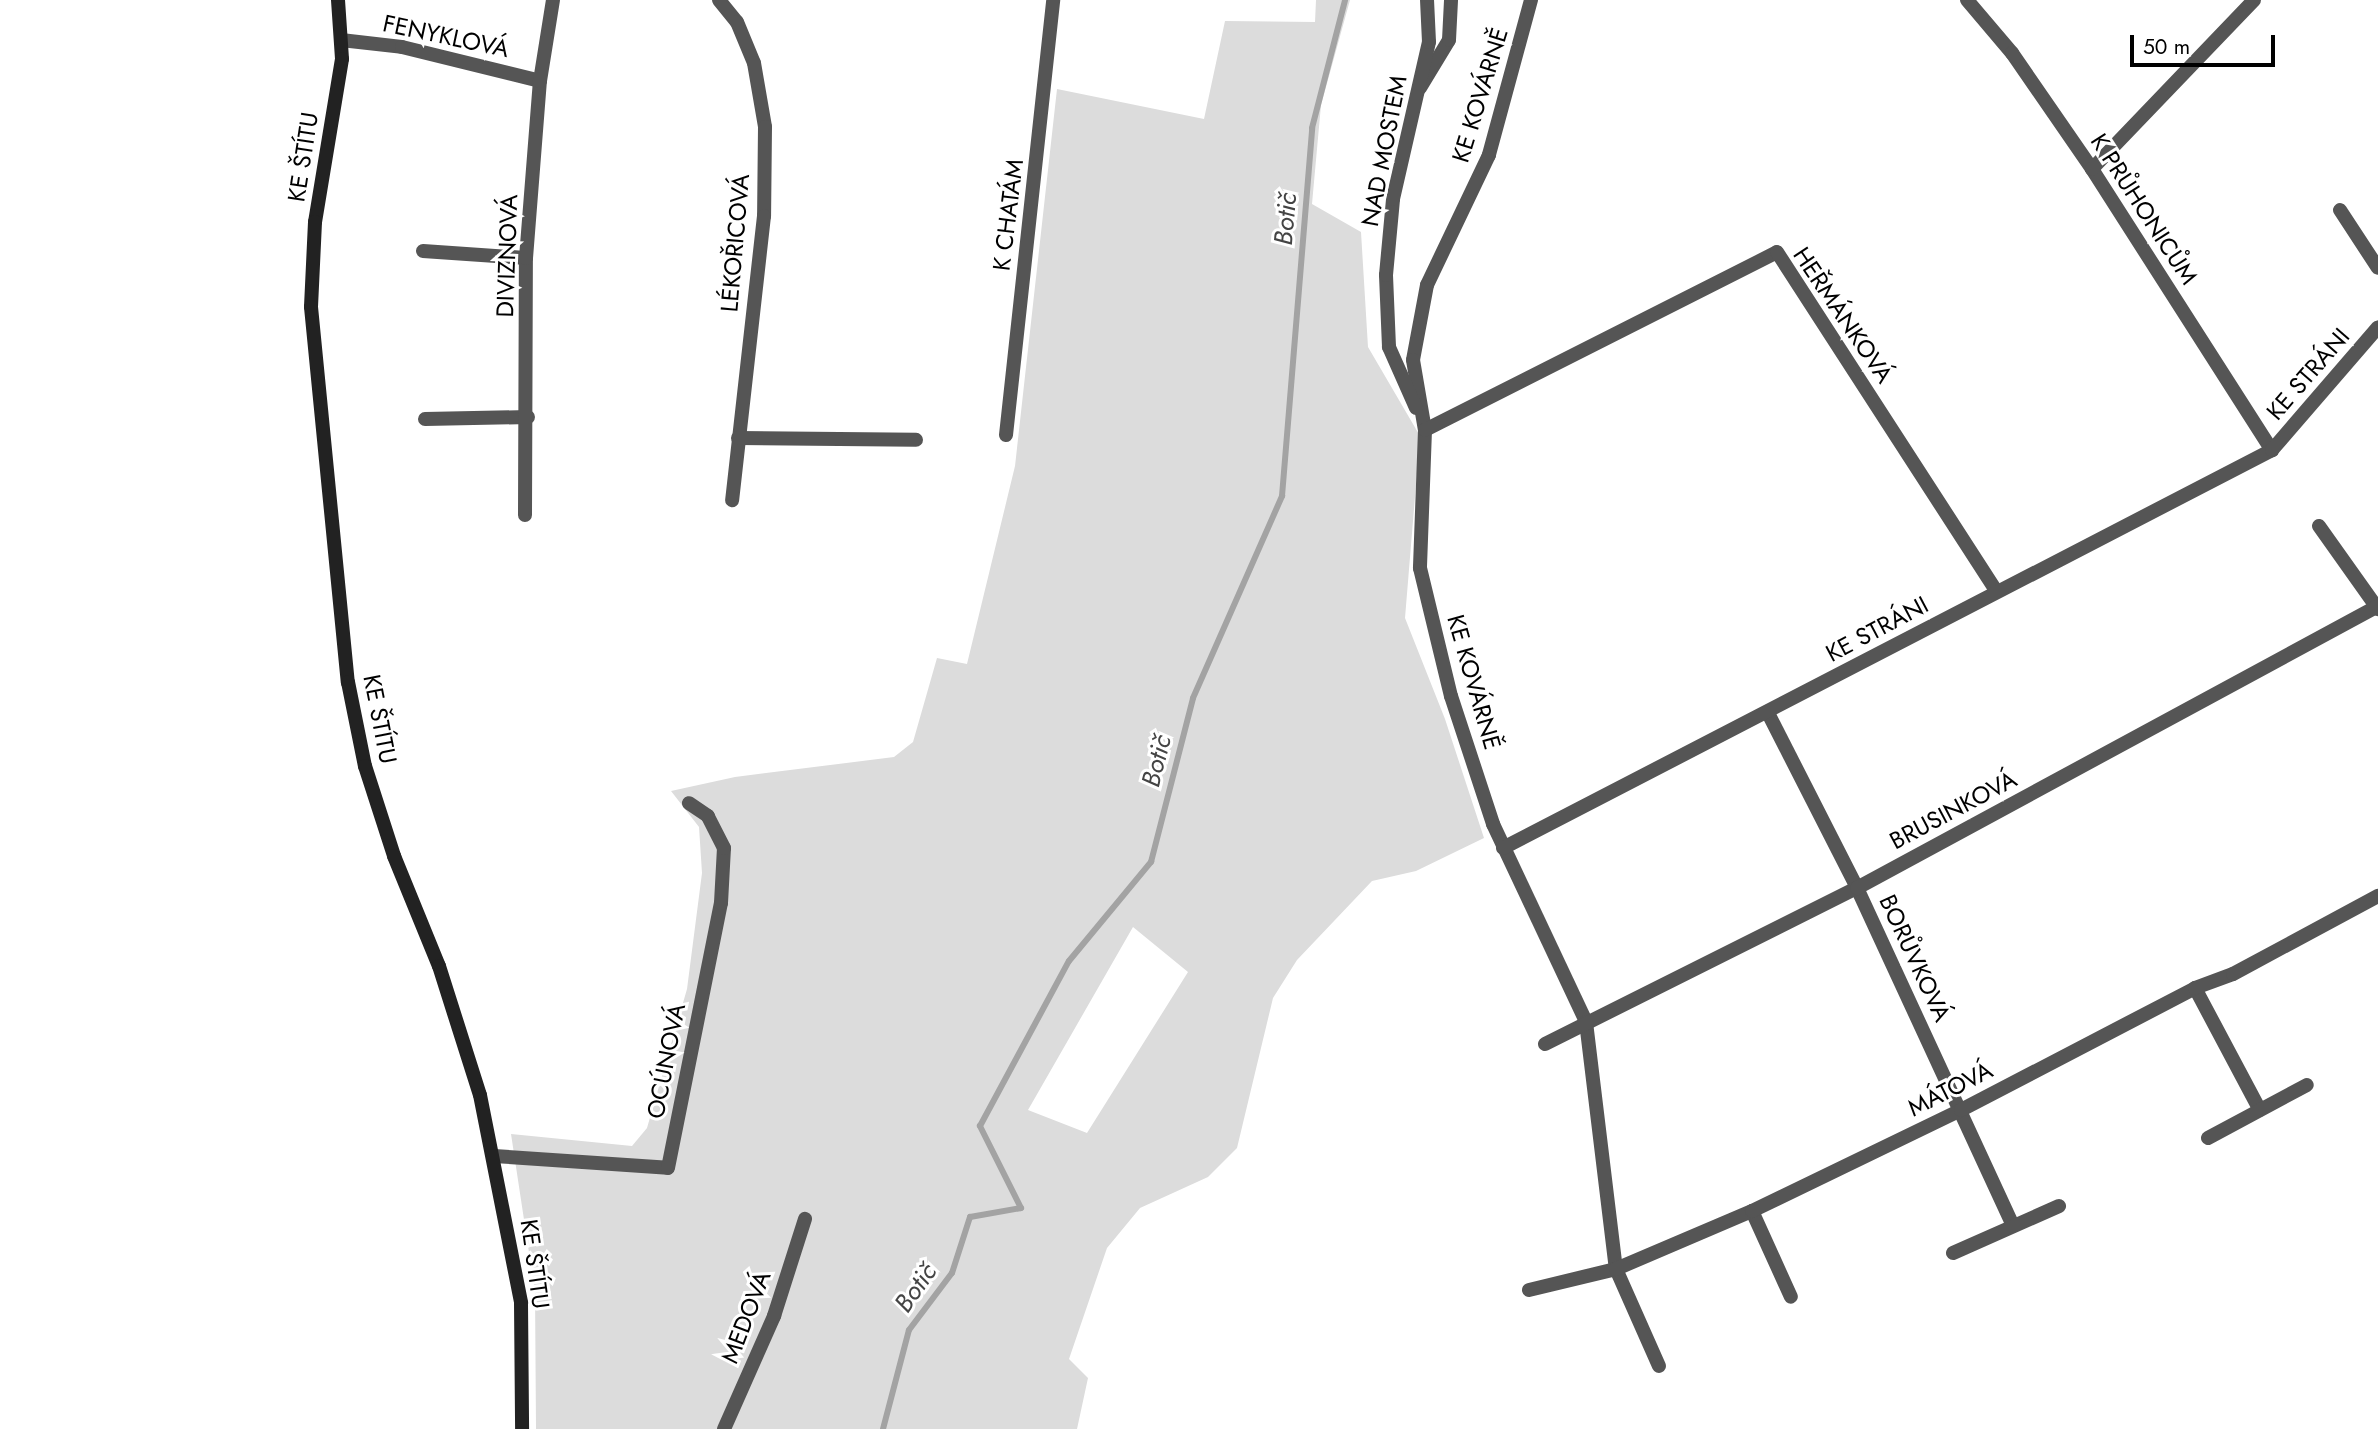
<!DOCTYPE html>
<meta charset="utf-8">
<style>
body{margin:0}
#map{position:relative;width:2378px;height:1429px;overflow:hidden;background:#fff;font-family:Jost,sans-serif}
div>[style]{position:absolute}
.green>*{inset:0;background:#dcdcdc}
.stream>*{height:6px;margin:-3px;padding:0 3px;transform-origin:3px;border-radius:3px;background:#a3a3a3}
.street>*{height:14px;margin:-7px;padding:0 7px;transform-origin:7px;border-radius:7px;background:#555}
.secondary>*{height:14px;margin:-7px;padding:0 7px;transform-origin:7px;border-radius:7px;background:#222}
span{translate:-50% -50%;white-space:nowrap;text-align:center;line-height:1.15;-webkit-text-stroke:6px #fff;paint-order:stroke}
.street-label{font-size:24px;color:#000}
.water-label{font-size:26px;color:#444;font-style:italic}
.scale{position:absolute;left:2130px;top:35px;width:145px;height:32px;box-sizing:border-box;border:4px solid #000;border-top:0;padding-left:9px;font-size:21px;line-height:24px;white-space:nowrap;color:#000;-webkit-text-stroke:5px #fff;paint-order:stroke}
</style>
<div id="map">
<div class="green">
<i style="clip-path:polygon(evenodd,1316px 0,1350px 0,1321px 105px,1312px 204px,1361px 232px,1368px 347px,1420px 436px,1405px 618px,1445px 719px,1484px 838px,1416px 871px,1372px 881px,1297px 960px,1273px 998px,1237px 1148px,1208px 1177px,1140px 1208px,1107px 1248px,1069px 1359px,1088px 1378px,1077px 1429px,536px 1429px,535px 1292px,511px 1134px,632px 1146px,647px 1128px,687px 989px,702px 873px,699px 827px,671px 791px,735px 777px,894px 757px,913px 742px,937px 658px,967px 664px,1015px 466px,1057px 89px,1204px 119px,1225px 21px,1315px 22px,1316px 0,1133px 927px,1188px 972px,1087px 1133px,1028px 1110px,1133px 927px)"></i>
</div>
<div class="stream">
<i style="left:883px;top:1429px;width:102px;rotate:-75.3deg"></i>
<i style="left:909px;top:1330px;width:71px;rotate:-53deg"></i>
<i style="left:952px;top:1273px;width:59px;rotate:-72.2deg"></i>
<i style="left:970px;top:1217px;width:52px;rotate:-10deg"></i>
<i style="left:1021px;top:1208px;width:92px;rotate:-116.6deg"></i>
<i style="left:980px;top:1126px;width:187px;rotate:-61.7deg"></i>
<i style="left:1069px;top:961px;width:129px;rotate:-50.4deg"></i>
<i style="left:1151px;top:862px;width:169px;rotate:-75.6deg"></i>
<i style="left:1193px;top:698px;width:221px;rotate:-66.2deg"></i>
<i style="left:1282px;top:496px;width:369px;rotate:-85.3deg"></i>
<i style="left:1312px;top:128px;width:132px;rotate:-75.5deg"></i>
</div>
<div class="street">
<i style="left:719px;top:0;width:28px;rotate:51deg"></i>
<i style="left:737px;top:22px;width:44px;rotate:67.5deg"></i>
<i style="left:754px;top:63px;width:65px;rotate:80.2deg"></i>
<i style="left:765px;top:127px;width:89px;rotate:90.6deg"></i>
<i style="left:764px;top:216px;width:286px;rotate:96.4deg"></i>
<i style="left:1531px;top:0;width:161px;rotate:105.2deg"></i>
<i style="left:1489px;top:155px;width:144px;rotate:115.5deg"></i>
<i style="left:1427px;top:285px;width:76px;rotate:100.6deg"></i>
<i style="left:1413px;top:360px;width:71px;rotate:80.3deg"></i>
<i style="left:1425px;top:430px;width:138px;rotate:92.1deg"></i>
<i style="left:1420px;top:568px;width:132px;rotate:76.4deg"></i>
<i style="left:1451px;top:696px;width:135px;rotate:71.8deg"></i>
<i style="left:1493px;top:824px;width:219px;rotate:64.8deg"></i>
<i style="left:1586px;top:1022px;width:249px;rotate:83.1deg"></i>
<i style="left:1616px;top:1269px;width:106px;rotate:66.1deg"></i>
<i style="left:1967px;top:0;width:70px;rotate:49.7deg"></i>
<i style="left:2012px;top:53px;width:141px;rotate:55.4deg"></i>
<i style="left:2092px;top:169px;width:334px;rotate:57.4deg"></i>
<i style="left:341px;top:40px;width:61px;rotate:6.5deg"></i>
<i style="left:402px;top:47px;width:142px;rotate:13.8deg"></i>
<i style="left:1420px;top:88px;width:56px;rotate:-58.9deg"></i>
<i style="left:1449px;top:40px;width:40px;rotate:-87.1deg"></i>
<i style="left:2092px;top:169px;width:234px;rotate:-46.2deg"></i>
<i style="left:2340px;top:210px;width:69px;rotate:56.8deg"></i>
<i style="left:423px;top:251px;width:103px;rotate:3.9deg"></i>
<i style="left:1416px;top:408px;width:67px;rotate:-113.9deg"></i>
<i style="left:1389px;top:347px;width:72px;rotate:-92.4deg"></i>
<i style="left:1386px;top:275px;width:76px;rotate:-84.7deg"></i>
<i style="left:1393px;top:199px;width:161px;rotate:-77.1deg"></i>
<i style="left:1429px;top:42px;width:42px;rotate:-92.7deg"></i>
<i style="left:425px;top:419px;width:103px;rotate:-1.1deg"></i>
<i style="left:1425px;top:430px;width:394px;rotate:-26.8deg"></i>
<i style="left:1777px;top:252px;width:404px;rotate:57.1deg"></i>
<i style="left:1006px;top:435px;width:438px;rotate:-83.8deg"></i>
<i style="left:738px;top:438px;width:178px;rotate:0.6deg"></i>
<i style="left:525px;top:515px;width:257px;rotate:-89.8deg"></i>
<i style="left:526px;top:258px;width:178px;rotate:-85.5deg"></i>
<i style="left:540px;top:81px;width:82px;rotate:-80.9deg"></i>
<i style="left:2319px;top:526px;width:102px;rotate:54.6deg"></i>
<i style="left:1768px;top:713px;width:196px;rotate:63deg"></i>
<i style="left:1857px;top:888px;width:372px;rotate:65.2deg"></i>
<i style="left:1503px;top:848px;width:866px;rotate:-27.36deg"></i>
<i style="left:2272px;top:450px;width:162px;rotate:-49.2deg"></i>
<i style="left:2195px;top:988px;width:138px;rotate:62deg"></i>
<i style="left:1545px;top:1044px;width:349px;rotate:-26.6deg"></i>
<i style="left:1857px;top:888px;width:592px;rotate:-28.43deg"></i>
<i style="left:2208px;top:1138px;width:112px;rotate:-28.2deg"></i>
<i style="left:494px;top:1156px;width:174px;rotate:3.9deg"></i>
<i style="left:668px;top:1168px;width:270px;rotate:-78.7deg"></i>
<i style="left:721px;top:903px;width:55px;rotate:-86.9deg"></i>
<i style="left:724px;top:848px;width:36px;rotate:-117deg"></i>
<i style="left:708px;top:816px;width:23px;rotate:-146deg"></i>
<i style="left:1752px;top:1211px;width:94px;rotate:65.6deg"></i>
<i style="left:1953px;top:1253px;width:116px;rotate:-23.9deg"></i>
<i style="left:1529px;top:1290px;width:89px;rotate:-13.6deg"></i>
<i style="left:1616px;top:1269px;width:148px;rotate:-23.1deg"></i>
<i style="left:1752px;top:1211px;width:232px;rotate:-25.8deg"></i>
<i style="left:1961px;top:1110px;width:264px;rotate:-27.5deg"></i>
<i style="left:2195px;top:988px;width:40px;rotate:-20.2deg"></i>
<i style="left:2233px;top:974px;width:165px;rotate:-28.3deg"></i>
<i style="left:724px;top:1429px;width:124px;rotate:-66.1deg"></i>
<i style="left:774px;top:1316px;width:102px;rotate:-72.3deg"></i>
</div>
<div class="secondary">
<i style="left:338px;top:0;width:59px;rotate:86.1deg"></i>
<i style="left:342px;top:59px;width:165px;rotate:99.4deg"></i>
<i style="left:315px;top:222px;width:85px;rotate:92.7deg"></i>
<i style="left:311px;top:307px;width:377px;rotate:84.4deg"></i>
<i style="left:348px;top:682px;width:86px;rotate:78.6deg"></i>
<i style="left:365px;top:766px;width:95px;rotate:72.1deg"></i>
<i style="left:394px;top:856px;width:119px;rotate:67.8deg"></i>
<i style="left:439px;top:966px;width:135px;rotate:72.4deg"></i>
<i style="left:480px;top:1095px;width:212px;rotate:78.8deg"></i>
<i style="left:521px;top:1303px;width:126px;rotate:89.5deg"></i>
</div>
<div class="street-label">
<span style="left:446px;top:36px;rotate:12deg">FENYKLOVÁ</span>
<span style="left:1480px;top:95px;rotate:-73deg">KE KOVÁRNĚ</span>
<span style="left:1384px;top:151px;rotate:-79deg">NAD MOSTEM</span>
<span style="left:303px;top:157px;rotate:-81deg">KE ŠTÍTU</span>
<span style="left:2144px;top:209px;rotate:57deg">K PRŮHONICŮM</span>
<span style="left:1008px;top:215px;rotate:-83deg">K CHATÁM</span>
<span style="left:735px;top:243px;rotate:-85deg">LÉKOŘICOVÁ</span>
<span style="left:507px;top:256px;rotate:-88deg">DIVIZNOVÁ</span>
<span style="left:1843px;top:315px;rotate:56deg">HEŘMÁNKOVÁ</span>
<span style="left:2308px;top:374px;rotate:-49deg">KE STRÁNI</span>
<span style="left:1877px;top:629px;rotate:-28deg">KE STRÁNI</span>
<span style="left:1474px;top:682px;rotate:74deg">KE KOVÁRNĚ</span>
<span style="left:380px;top:719px;rotate:79deg">KE ŠTÍTU</span>
<span style="left:1953px;top:810px;rotate:-28deg">BRUSINKOVÁ</span>
<span style="left:1915px;top:958px;rotate:65deg">BORŮVKOVÁ</span>
<span style="left:666px;top:1061px;rotate:-79deg">OCÚNOVÁ</span>
<span style="left:1950px;top:1089px;rotate:-27deg">MÁTOVÁ</span>
<span style="left:535px;top:1264px;rotate:82deg">KE ŠTÍTU</span>
<span style="left:746px;top:1317px;rotate:-69deg">MEDOVÁ</span>
</div>
<div class="water-label">
<span style="left:1286px;top:219px;rotate:-85deg">Botič</span>
<span style="left:1157px;top:761px;rotate:-76deg">Botič</span>
<span style="left:916px;top:1288px;rotate:-55deg">Botič</span>
</div>
<div class="scale">50 m</div>
</div>
